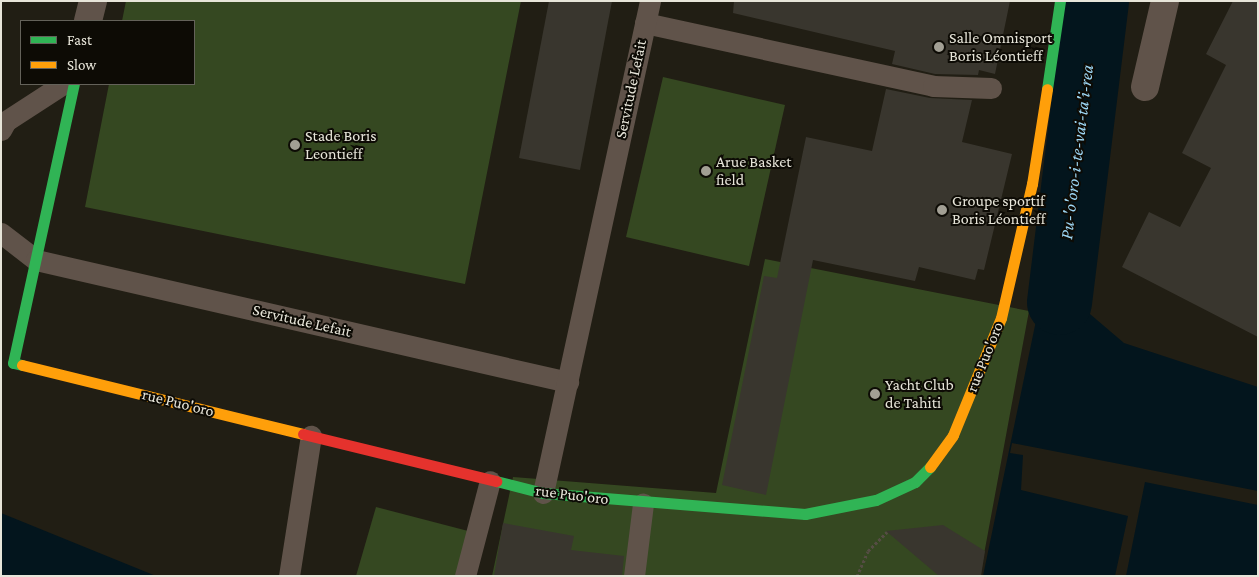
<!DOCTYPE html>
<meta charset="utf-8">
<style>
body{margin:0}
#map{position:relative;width:1259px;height:577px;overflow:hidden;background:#211e14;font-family:"Crimson Pro",serif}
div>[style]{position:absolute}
.green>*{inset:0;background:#354821}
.water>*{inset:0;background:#03151d}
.pier>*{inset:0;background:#211e14}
.river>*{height:65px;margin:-32.5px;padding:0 32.5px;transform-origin:32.5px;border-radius:32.5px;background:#03151d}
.building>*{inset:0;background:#39362e}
.path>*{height:3px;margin-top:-1.5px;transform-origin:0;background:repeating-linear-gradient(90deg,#554d44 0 2.5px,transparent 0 5px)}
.lane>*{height:21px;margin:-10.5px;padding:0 10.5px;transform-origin:10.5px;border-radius:10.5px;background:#60534a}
.street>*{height:28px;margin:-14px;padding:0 14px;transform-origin:14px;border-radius:14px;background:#60534a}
.fast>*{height:11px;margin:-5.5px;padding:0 5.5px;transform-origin:5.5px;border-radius:5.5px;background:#30b455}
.slow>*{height:11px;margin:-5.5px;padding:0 5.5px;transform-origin:5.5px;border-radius:5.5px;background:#ff9f0a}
.jam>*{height:11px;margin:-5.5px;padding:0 5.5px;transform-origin:5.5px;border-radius:5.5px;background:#e5322d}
.dots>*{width:14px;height:14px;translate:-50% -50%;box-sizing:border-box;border:2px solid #0d0b05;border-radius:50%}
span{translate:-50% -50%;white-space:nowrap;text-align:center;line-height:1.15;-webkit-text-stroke:4px #0d0b05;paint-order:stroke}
.poi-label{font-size:16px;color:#e7e5d9}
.left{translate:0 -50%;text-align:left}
.street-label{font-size:16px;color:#e7e5d9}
.water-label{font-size:18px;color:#9dd6f4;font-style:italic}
.frame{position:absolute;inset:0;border:2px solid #e7e5d9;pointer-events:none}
.legend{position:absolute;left:20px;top:20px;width:175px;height:65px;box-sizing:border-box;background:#0d0b05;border:1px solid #64625a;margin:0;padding:6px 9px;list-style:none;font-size:15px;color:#e7e5d9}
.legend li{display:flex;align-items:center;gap:10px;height:25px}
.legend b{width:25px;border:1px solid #64625a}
</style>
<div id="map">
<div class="green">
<i style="clip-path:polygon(126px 1px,521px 1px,465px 284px,85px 207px,109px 84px,194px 84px,194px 21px,122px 21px)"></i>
<i style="clip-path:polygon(663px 77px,785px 105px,749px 266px,626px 237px)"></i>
<i style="clip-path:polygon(765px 259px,1029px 311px,980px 576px,492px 576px,513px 477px,716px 493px)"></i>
<i style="clip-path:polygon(376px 507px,472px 532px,459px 576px,356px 576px)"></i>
</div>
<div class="water">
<i style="clip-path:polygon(1070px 297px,1124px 343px,1258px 387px,1258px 576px,983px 576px,1038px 311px)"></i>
<i style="clip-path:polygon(1px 513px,156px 576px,1px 576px)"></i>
</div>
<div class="pier">
<i style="clip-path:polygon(1012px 443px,1258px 491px,1258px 505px,1145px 482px,1126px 576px,1115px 576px,1128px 516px,1021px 490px,1023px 455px,1010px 453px)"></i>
</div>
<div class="river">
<i style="left:1059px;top:302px;width:303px;rotate:-83deg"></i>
</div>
<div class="building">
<i style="clip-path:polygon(549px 1px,612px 1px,580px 170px,519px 158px)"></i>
<i style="clip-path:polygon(734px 1px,1010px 1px,995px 74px,979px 70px,978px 75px,935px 74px,892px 64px,895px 51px,733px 13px)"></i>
<i style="clip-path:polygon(1233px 1px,1258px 1px,1258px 337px,1122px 267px,1149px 212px,1180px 227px,1211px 168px,1182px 153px,1226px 65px,1206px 54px)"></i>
<i style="clip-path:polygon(886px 89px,930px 98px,972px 100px,962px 142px,1012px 154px,984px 270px,978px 269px,975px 280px,919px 267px,915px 281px,813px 260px,766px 495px,722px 485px,764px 276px,777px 278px,806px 137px,872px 151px)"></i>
<i style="clip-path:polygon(503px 523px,574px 536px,571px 550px,624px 556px,622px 576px,494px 576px)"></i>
<i style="clip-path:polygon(943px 525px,985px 551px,981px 576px,939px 576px,886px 531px)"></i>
</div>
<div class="path">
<i style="left:857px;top:576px;width:27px;rotate:-66deg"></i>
<i style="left:868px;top:551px;width:27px;rotate:-45deg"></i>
</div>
<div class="lane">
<i style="left:645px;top:23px;width:295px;rotate:12.3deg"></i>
<i style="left:933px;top:86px;width:58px;rotate:2deg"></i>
<i style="left:1px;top:130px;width:10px;rotate:-61deg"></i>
<i style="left:6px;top:121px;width:68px;rotate:-33deg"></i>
<i style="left:1px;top:233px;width:44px;rotate:37.6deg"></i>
<i style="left:36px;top:260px;width:546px;rotate:12.92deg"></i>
<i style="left:543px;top:493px;width:504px;rotate:-77.73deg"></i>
<i style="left:289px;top:576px;width:142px;rotate:-81.1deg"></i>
<i style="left:465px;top:576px;width:98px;rotate:-75.3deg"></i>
<i style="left:634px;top:576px;width:73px;rotate:-82.9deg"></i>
</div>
<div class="street">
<i style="left:88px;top:21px;width:21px;rotate:-76deg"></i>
<i style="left:1145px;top:87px;width:88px;rotate:-76.9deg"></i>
</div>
<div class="fast">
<i style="left:1047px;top:89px;width:89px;rotate:-81.6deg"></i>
<i style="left:22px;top:365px;width:9px;rotate:-167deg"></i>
<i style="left:13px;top:363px;width:286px;rotate:-77.7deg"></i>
<i style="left:496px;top:481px;width:49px;rotate:14.3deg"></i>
<i style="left:543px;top:493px;width:263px;rotate:4.6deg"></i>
<i style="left:805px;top:514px;width:72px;rotate:-11.2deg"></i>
<i style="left:876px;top:500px;width:43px;rotate:-24.8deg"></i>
<i style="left:915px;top:482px;width:21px;rotate:-45deg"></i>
</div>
<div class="slow">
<i style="left:22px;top:365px;width:289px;rotate:13.8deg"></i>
<i style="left:930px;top:467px;width:39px;rotate:-54deg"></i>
<i style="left:953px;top:435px;width:126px;rotate:-67.7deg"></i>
<i style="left:1001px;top:318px;width:138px;rotate:-77deg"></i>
<i style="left:1032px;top:184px;width:96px;rotate:-81deg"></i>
</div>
<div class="jam">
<i style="left:303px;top:434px;width:199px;rotate:13.7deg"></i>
</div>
<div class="dots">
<i style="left:939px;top:47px;background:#a29f94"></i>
<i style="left:295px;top:145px;background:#a29f94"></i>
<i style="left:706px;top:171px;background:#a29f94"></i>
<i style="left:942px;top:210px;background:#a29f94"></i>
<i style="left:875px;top:394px;background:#a29f94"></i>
</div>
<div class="poi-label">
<span class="left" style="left:949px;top:47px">Salle Omnisport<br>Boris Léontieff</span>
<span class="left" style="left:305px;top:145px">Stade Boris<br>Leontieff</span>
<span class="left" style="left:716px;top:171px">Arue Basket<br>field</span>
<span class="left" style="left:952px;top:210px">Groupe sportif<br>Boris Léontieff</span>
<span class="left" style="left:885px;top:394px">Yacht Club<br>de Tahiti</span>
</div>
<div class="street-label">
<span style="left:631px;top:89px;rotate:-78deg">Servitude Lefait</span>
<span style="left:302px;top:321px;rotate:13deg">Servitude Lefait</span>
<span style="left:985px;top:357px;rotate:-68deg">rue Puo'oro</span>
<span style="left:178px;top:403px;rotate:14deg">rue Puo'oro</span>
<span style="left:572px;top:495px;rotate:7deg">rue Puo'oro</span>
</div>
<div class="water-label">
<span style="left:1077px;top:152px;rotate:-83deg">Pu-'o'oro-i-te-vai-ta'i-rea</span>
</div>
<div class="frame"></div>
<ul class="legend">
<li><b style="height:6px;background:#30b455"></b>Fast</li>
<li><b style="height:6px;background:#ff9f0a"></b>Slow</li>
</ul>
</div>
